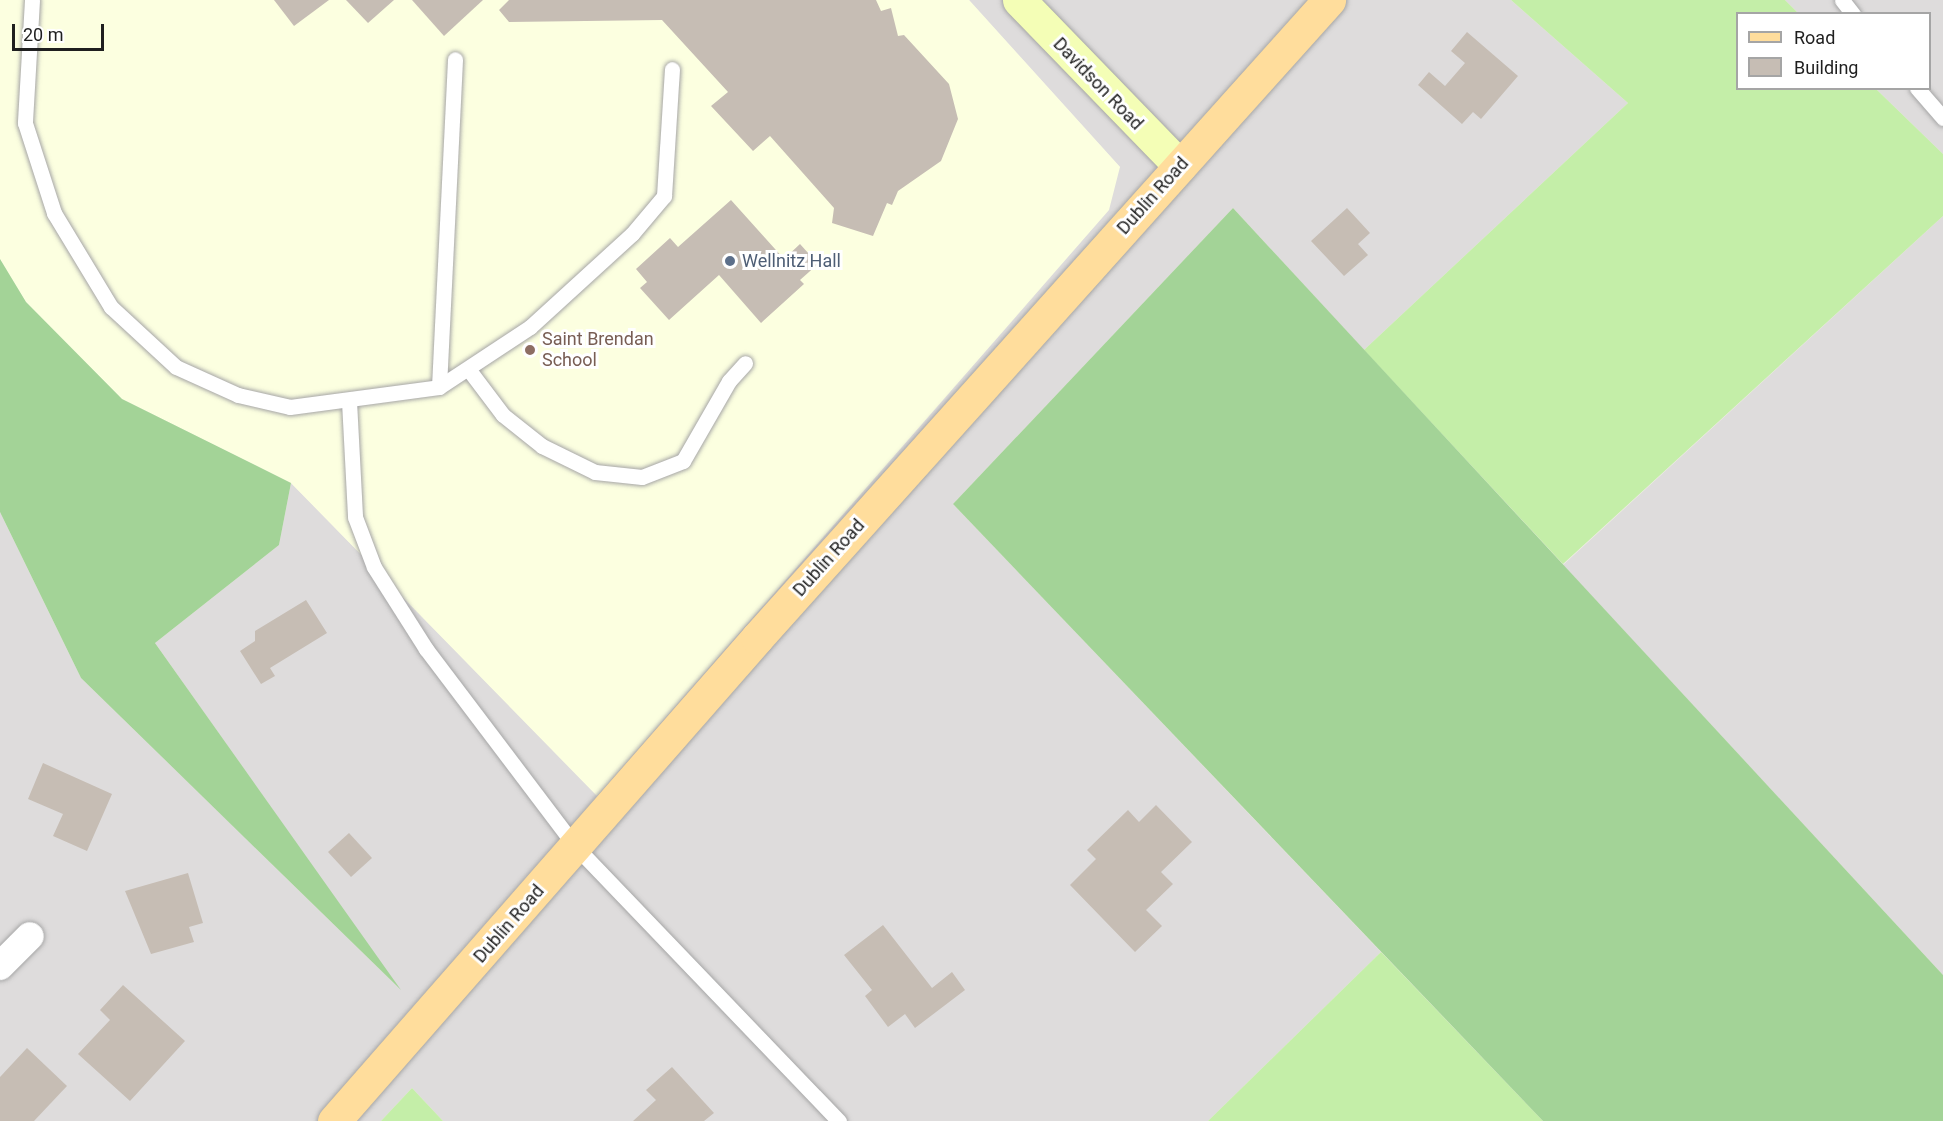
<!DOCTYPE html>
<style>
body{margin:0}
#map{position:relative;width:1943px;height:1121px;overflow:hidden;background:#f1eee5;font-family:Roboto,sans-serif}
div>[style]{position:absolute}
.residential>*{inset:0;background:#dedcdc}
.education>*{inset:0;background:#fcffe0}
.grass>*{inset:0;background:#c4eea8}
.forest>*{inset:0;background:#a3d397}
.building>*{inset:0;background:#c6bdb4}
.roads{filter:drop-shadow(0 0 2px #a6a6a6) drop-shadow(0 0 2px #a6a6a6)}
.lane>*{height:15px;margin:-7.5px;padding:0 7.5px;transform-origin:7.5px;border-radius:7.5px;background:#fff}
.street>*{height:28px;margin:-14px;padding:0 14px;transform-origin:14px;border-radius:14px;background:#fff}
.secondary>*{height:33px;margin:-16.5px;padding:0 16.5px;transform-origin:16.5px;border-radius:16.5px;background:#f4feb6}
.primary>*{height:33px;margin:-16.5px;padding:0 16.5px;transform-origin:16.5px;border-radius:16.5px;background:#ffdd9c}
.dots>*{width:16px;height:16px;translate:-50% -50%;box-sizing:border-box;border:3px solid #fff;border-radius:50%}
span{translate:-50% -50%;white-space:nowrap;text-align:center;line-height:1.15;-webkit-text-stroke:6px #fff;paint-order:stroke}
.street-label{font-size:18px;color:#1f1f1f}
.service-label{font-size:18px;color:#4e5e75}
.left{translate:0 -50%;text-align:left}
.education-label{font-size:18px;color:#785e54}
.legend{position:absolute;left:1736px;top:12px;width:195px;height:78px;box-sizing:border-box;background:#fff;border:2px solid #a5a5a5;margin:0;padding:8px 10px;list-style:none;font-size:18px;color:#1f1f1f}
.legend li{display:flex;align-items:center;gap:12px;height:30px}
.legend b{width:30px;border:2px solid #a5a5a5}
.scale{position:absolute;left:12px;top:24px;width:92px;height:27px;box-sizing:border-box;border:3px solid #1f1f1f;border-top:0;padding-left:8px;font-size:18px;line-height:21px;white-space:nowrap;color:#1f1f1f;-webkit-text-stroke:4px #fff;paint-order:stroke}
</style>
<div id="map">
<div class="residential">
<i style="clip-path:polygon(969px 0,1511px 0,1628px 103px,1364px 350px,1233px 208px,953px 504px,1381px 952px,1208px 1121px,443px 1121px,412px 1088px,381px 1121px,0 1121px,0 512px,81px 678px,398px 987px,155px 643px,279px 545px,291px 483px,597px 795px,1120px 167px)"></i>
<i style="clip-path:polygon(1785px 0,1943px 0,1943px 154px,1876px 89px,1930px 88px,1930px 14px,1798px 13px)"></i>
<i style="clip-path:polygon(1943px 216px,1943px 975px,1563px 565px)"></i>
</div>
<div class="education">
<i style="clip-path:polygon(0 0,969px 0,1120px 167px,1109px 210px,597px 796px,291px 483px,122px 399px,26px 302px,0 259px)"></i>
</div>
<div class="grass">
<i style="clip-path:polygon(1511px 0,1785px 0,1798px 13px,1738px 14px,1738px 88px,1876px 89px,1943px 154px,1943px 216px,1563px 564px,1364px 350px,1628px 103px)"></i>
<i style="clip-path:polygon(1381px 952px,1543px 1121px,1208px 1121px)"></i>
<i style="clip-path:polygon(412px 1088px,443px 1121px,381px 1121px)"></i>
</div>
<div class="forest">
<i style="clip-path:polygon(1233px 208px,1943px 975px,1943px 1121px,1543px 1121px,953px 504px)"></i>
<i style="clip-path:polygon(0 259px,26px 302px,122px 399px,291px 483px,279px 545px,155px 643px,401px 990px,81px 678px,0 512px)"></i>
</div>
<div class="building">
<i style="clip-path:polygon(274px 0,329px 0,294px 26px)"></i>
<i style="clip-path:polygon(346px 0,394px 0,368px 23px)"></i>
<i style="clip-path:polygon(412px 0,483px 0,444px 36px)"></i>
<i style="clip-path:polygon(509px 0,876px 0,881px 11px,891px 8px,898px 36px,904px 35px,949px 84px,958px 119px,941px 161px,898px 191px,892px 205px,887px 203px,873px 236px,832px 223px,834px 208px,770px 136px,753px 151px,711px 106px,728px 92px,662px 20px,509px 22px,499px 10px)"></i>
<i style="clip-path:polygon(1467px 32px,1518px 76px,1481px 119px,1473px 112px,1462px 124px,1418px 85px,1429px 72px,1445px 86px,1465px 63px,1451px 51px)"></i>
<i style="clip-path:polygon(731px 200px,784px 259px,800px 244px,818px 264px,800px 280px,804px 284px,761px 323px,719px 275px,669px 320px,640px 288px,647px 282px,636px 269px,670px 238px,678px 247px)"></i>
<i style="clip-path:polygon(1347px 208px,1370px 233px,1358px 244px,1368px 255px,1344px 276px,1311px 241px)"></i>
<i style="clip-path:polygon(306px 600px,327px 633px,270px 668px,275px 676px,261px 684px,240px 651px,255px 641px,255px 631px)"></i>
<i style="clip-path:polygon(43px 763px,112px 794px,87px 851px,53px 836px,63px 814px,28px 799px)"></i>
<i style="clip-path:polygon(1156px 805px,1192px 842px,1161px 872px,1173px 884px,1146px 910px,1162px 926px,1135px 952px,1070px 885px,1096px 859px,1087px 850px,1128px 810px,1139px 822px)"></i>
<i style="clip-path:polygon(349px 833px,372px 858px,351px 877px,328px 852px)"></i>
<i style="clip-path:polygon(188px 873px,203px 923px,189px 927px,194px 942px,151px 954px,125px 891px)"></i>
<i style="clip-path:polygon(883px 925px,932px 988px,952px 972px,965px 990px,915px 1028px,905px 1014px,888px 1027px,865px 996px,872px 990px,844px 955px)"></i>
<i style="clip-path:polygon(123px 985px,185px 1041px,130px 1101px,78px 1054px,110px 1020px,100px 1010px)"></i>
<i style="clip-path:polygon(27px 1048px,67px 1086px,34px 1121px,0 1121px,0 1077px)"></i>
<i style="clip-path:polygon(672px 1067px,714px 1113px,704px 1121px,633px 1121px,656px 1100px,646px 1090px)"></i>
</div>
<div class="roads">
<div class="lane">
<i style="left:32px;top:0;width:123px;rotate:93.3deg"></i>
<i style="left:25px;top:123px;width:95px;rotate:72.1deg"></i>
<i style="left:54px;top:213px;width:110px;rotate:58.8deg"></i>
<i style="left:111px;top:307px;width:88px;rotate:42.7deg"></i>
<i style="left:176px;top:367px;width:68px;rotate:24.3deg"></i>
<i style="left:238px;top:395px;width:53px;rotate:13deg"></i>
<i style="left:290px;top:407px;width:150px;rotate:-7.6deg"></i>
<i style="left:439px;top:387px;width:109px;rotate:-33.4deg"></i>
<i style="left:530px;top:327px;width:138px;rotate:-42.4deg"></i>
<i style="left:632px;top:234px;width:50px;rotate:-49.9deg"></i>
<i style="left:664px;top:196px;width:127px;rotate:-86.4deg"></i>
<i style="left:1842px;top:0;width:18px;rotate:52deg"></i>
<i style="left:1917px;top:88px;width:40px;rotate:49deg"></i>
<i style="left:469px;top:370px;width:56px;rotate:52.9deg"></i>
<i style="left:503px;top:415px;width:50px;rotate:38.5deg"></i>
<i style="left:542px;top:446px;width:59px;rotate:26.1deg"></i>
<i style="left:595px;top:472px;width:47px;rotate:6.1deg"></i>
<i style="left:642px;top:477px;width:44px;rotate:-21.3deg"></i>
<i style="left:683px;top:461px;width:92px;rotate:-60.1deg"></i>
<i style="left:729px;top:381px;width:24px;rotate:-48deg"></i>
<i style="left:439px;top:387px;width:328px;rotate:-87.2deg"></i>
<i style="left:349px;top:401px;width:116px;rotate:87deg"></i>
<i style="left:355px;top:517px;width:53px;rotate:69.2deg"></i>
<i style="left:374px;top:567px;width:97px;rotate:57.6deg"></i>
<i style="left:426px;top:649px;width:248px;rotate:52.9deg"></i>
<i style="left:576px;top:847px;width:380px;rotate:46.2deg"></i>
</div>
<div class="street">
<i style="left:0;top:966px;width:42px;rotate:-45deg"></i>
</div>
<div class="secondary">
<i style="left:1019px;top:0;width:231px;rotate:45.9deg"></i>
</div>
<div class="primary">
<i style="left:334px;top:1121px;width:642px;rotate:-48.79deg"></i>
<i style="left:757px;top:638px;width:857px;rotate:-48.12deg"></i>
</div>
</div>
<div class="dots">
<i style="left:730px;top:261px;background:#5c6f8a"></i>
<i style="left:530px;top:350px;background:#8d6e63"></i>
</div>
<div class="street-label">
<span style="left:1098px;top:84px;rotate:46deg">Davidson Road</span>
<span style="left:1153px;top:196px;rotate:-48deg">Dublin Road</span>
<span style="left:829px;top:558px;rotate:-48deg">Dublin Road</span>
<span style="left:509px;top:924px;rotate:-49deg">Dublin Road</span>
</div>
<div class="service-label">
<span class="left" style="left:742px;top:261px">Wellnitz Hall</span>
</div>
<div class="education-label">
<span class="left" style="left:542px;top:350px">Saint Brendan<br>School</span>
</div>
<ul class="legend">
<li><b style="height:8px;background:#ffdd9c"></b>Road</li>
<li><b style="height:16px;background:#c6bdb4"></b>Building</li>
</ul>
<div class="scale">20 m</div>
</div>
